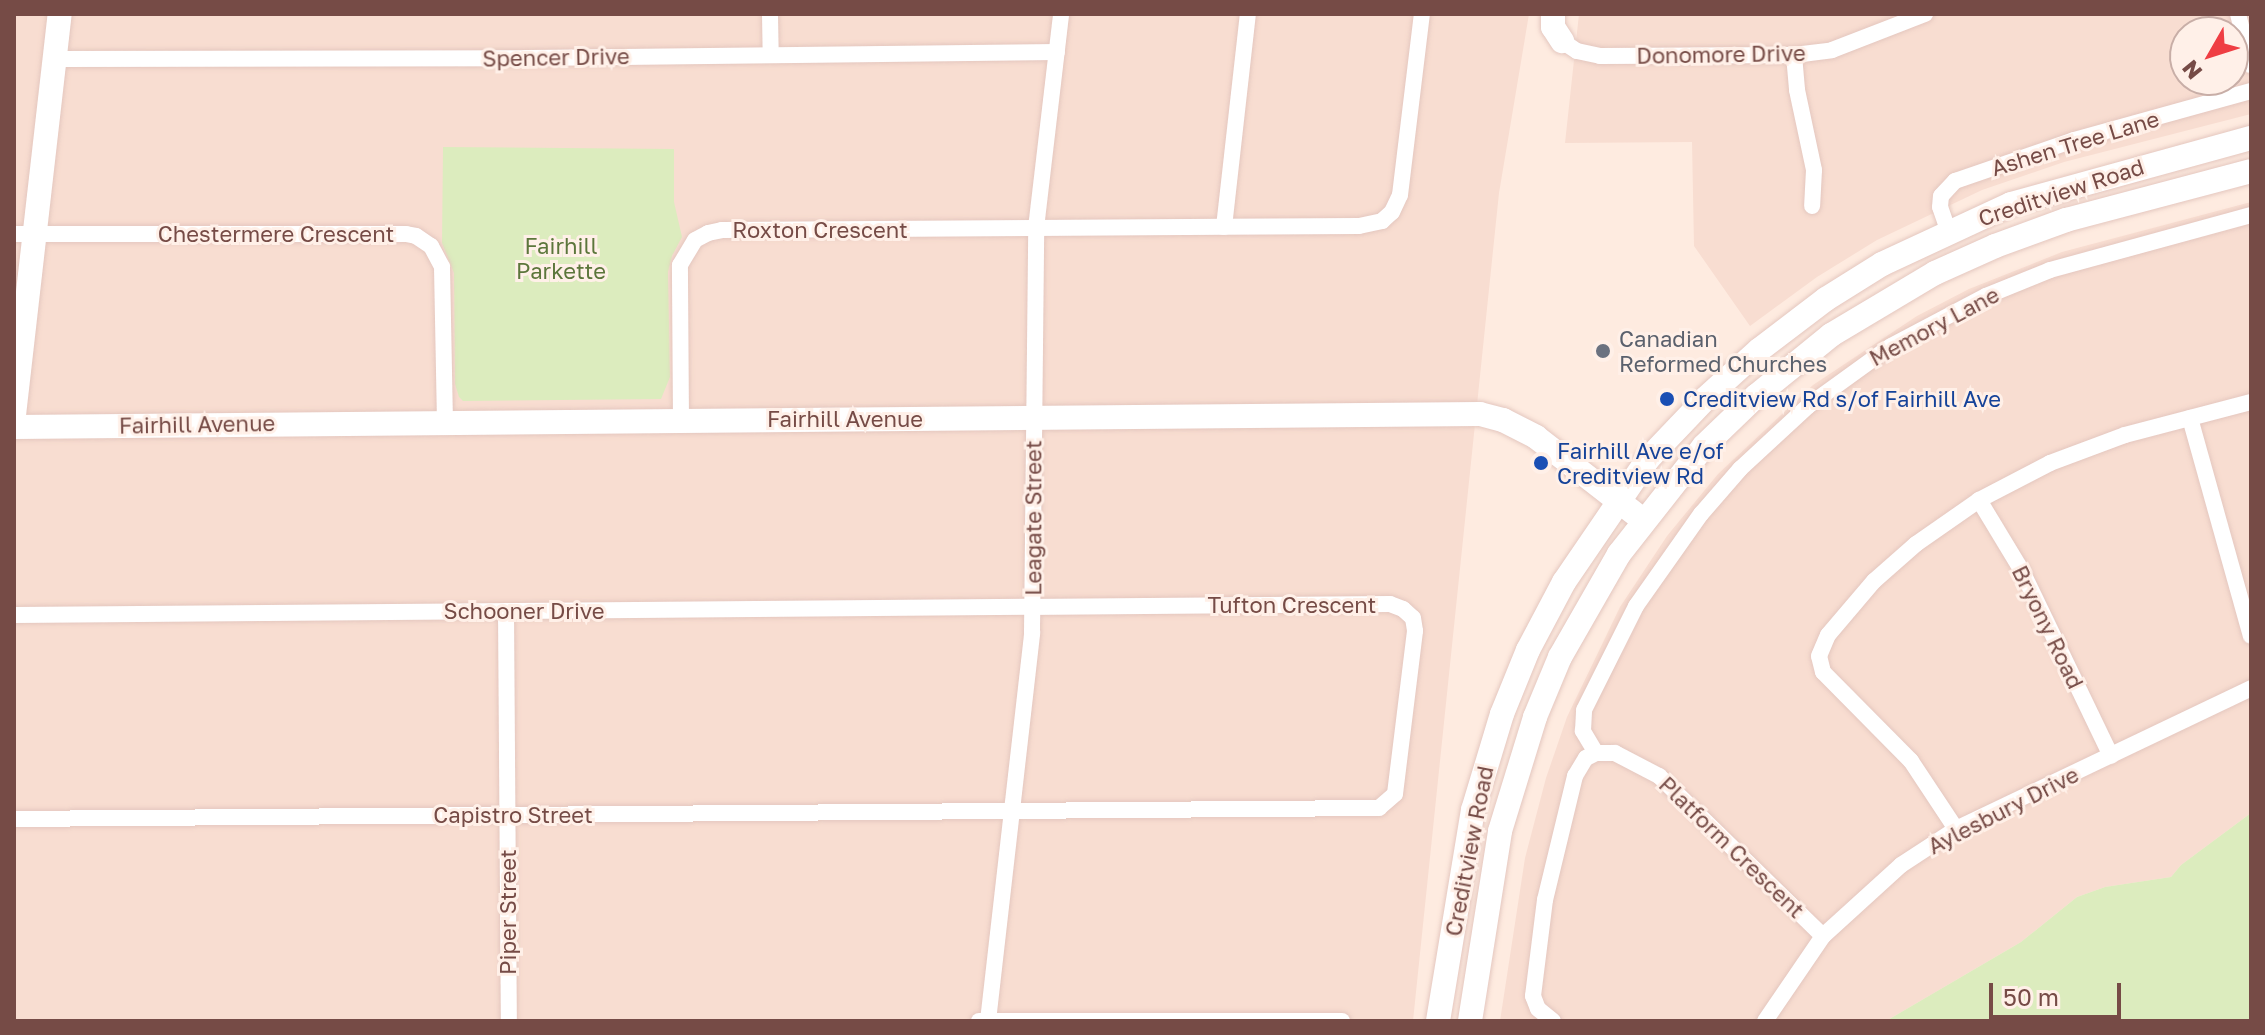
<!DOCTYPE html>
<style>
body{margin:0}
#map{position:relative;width:2265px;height:1035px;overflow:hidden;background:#feebe0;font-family:"Golos Text",sans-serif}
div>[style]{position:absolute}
.residential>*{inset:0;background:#f8ddd1}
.green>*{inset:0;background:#dcecbe}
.roads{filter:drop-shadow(0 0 2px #e4c7bf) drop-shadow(0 0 2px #e4c7bf)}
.street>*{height:16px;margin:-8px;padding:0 8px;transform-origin:8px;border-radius:8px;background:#fff}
.secondary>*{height:24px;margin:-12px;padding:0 12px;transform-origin:12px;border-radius:12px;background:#fff}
.dots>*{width:22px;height:22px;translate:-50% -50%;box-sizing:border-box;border:4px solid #fff0e8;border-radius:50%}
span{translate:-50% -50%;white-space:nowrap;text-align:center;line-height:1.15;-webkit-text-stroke:6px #fff0e8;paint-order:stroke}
.street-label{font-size:22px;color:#764b46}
.park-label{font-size:22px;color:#5c763b}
.worship-label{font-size:22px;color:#5b616d}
.left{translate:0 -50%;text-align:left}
.transit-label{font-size:22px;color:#164399}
.frame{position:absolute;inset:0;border:16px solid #764b46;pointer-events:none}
.north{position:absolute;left:2169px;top:16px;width:80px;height:80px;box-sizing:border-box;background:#fff0e8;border:2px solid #c8aea7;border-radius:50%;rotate:231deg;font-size:22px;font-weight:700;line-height:32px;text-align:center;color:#764b46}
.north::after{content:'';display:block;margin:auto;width:28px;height:36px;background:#ef3e43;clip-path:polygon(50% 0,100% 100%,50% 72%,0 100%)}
.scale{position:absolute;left:1989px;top:983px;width:132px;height:36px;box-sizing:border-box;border:4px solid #764b46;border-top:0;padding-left:10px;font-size:24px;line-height:28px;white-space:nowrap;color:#764b46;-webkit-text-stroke:6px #fff0e8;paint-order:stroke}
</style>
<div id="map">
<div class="residential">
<i style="clip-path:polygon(14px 14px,1529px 14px,1499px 193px,1413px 1021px,14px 1021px)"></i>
<i style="clip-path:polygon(evenodd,1579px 14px,2251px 14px,2251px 114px,2064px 162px,1982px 190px,1877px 240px,1817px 277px,1750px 326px,1694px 246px,1692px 142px,1565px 143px,1579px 14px,2185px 32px,2233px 32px,2233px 80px,2185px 80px,2185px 32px)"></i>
<i style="clip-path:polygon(2251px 202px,2251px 813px,2181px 865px,2171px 877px,2105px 887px,2077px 897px,2021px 942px,1886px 1021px,1500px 1021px,1525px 858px,1546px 778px,1567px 717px,1620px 607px,1667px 536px,1718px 474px,1813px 385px,1917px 316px,1969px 289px,2062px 252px)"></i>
</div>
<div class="green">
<i style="clip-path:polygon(443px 147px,674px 149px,674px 202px,682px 237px,672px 256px,668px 272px,670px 377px,661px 399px,463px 401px,459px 397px,455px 384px,454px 273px,442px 243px)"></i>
<i style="clip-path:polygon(2251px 813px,2251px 1021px,1886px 1021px,2021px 942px,2077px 897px,2105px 887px,2171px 877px,2181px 865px)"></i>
</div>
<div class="roads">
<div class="street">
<i style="left:770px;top:14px;width:39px;rotate:89deg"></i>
<i style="left:2238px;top:14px;width:53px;rotate:75.7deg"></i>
<i style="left:1562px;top:41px;width:18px;rotate:34deg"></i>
<i style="left:1577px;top:51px;width:24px;rotate:12deg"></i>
<i style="left:1600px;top:56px;width:194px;rotate:-0.3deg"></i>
<i style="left:1794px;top:55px;width:38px;rotate:-7deg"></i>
<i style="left:1832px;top:50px;width:100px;rotate:-21.2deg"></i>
<i style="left:1794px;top:55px;width:35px;rotate:85deg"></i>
<i style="left:1797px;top:90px;width:82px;rotate:78deg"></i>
<i style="left:1814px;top:170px;width:36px;rotate:93deg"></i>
<i style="left:55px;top:59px;width:471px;rotate:-0.1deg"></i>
<i style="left:526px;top:58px;width:531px;rotate:-0.65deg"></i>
<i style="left:1224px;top:227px;width:214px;rotate:-83.6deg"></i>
<i style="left:1948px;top:230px;width:24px;rotate:-109deg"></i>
<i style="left:1940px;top:207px;width:11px;rotate:-85deg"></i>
<i style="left:1941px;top:196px;width:21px;rotate:-47deg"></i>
<i style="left:1955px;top:181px;width:126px;rotate:-19deg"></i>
<i style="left:2074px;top:140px;width:184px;rotate:-15.5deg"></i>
<i style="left:14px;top:234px;width:392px"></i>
<i style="left:406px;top:234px;width:10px;rotate:11deg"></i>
<i style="left:416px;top:236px;width:18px;rotate:34deg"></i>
<i style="left:431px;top:246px;width:24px;rotate:62deg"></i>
<i style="left:442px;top:267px;width:155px;rotate:88.9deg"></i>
<i style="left:2190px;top:418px;width:226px;rotate:74.4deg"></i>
<i style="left:681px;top:421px;width:156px;rotate:-90.4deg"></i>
<i style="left:680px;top:265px;width:29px;rotate:-59deg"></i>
<i style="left:695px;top:240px;width:15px;rotate:-28deg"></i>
<i style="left:708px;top:233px;width:14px;rotate:-12deg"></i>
<i style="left:722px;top:230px;width:637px;rotate:-0.36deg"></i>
<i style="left:1359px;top:226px;width:24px;rotate:-12deg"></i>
<i style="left:1382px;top:221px;width:13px;rotate:-42deg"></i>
<i style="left:1392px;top:212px;width:19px;rotate:-65deg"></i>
<i style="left:1400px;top:195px;width:182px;rotate:-83.1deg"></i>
<i style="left:1979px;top:500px;width:83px;rotate:58.8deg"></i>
<i style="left:2022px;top:571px;width:205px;rotate:64.3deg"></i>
<i style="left:506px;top:611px;width:410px;rotate:89.6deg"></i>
<i style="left:14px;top:615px;width:1376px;rotate:-0.46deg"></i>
<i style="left:1390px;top:604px;width:14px;rotate:21deg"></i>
<i style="left:1403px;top:609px;width:13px;rotate:42deg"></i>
<i style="left:1413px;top:618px;width:13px;rotate:81deg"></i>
<i style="left:1415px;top:631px;width:164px;rotate:97deg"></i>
<i style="left:1395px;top:794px;width:21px;rotate:139deg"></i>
<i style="left:1379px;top:808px;width:1365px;rotate:179.54deg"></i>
<i style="left:1596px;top:753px;width:26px;rotate:-121deg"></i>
<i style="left:1583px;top:731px;width:21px;rotate:-87deg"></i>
<i style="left:1584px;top:710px;width:116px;rotate:-63.4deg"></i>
<i style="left:1636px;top:606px;width:113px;rotate:-54.8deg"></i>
<i style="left:1701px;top:514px;width:60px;rotate:-49.1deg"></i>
<i style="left:1740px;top:469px;width:93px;rotate:-42.8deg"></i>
<i style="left:1808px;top:406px;width:102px;rotate:-35.9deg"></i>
<i style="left:1891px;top:346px;width:107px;rotate:-27.8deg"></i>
<i style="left:1986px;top:296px;width:69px;rotate:-22.1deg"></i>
<i style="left:2050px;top:270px;width:208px;rotate:-15.3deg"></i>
<i style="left:1956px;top:829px;width:82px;rotate:-123.5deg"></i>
<i style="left:1911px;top:761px;width:125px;rotate:-134.7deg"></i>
<i style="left:1823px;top:672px;width:16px;rotate:-104deg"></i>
<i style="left:1819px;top:656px;width:23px;rotate:-67deg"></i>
<i style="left:1828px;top:635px;width:71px;rotate:-49.6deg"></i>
<i style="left:1874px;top:581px;width:56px;rotate:-41.4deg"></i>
<i style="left:1916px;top:544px;width:77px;rotate:-34.9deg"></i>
<i style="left:1979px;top:500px;width:80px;rotate:-27.5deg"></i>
<i style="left:2050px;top:463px;width:80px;rotate:-20.5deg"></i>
<i style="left:2125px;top:435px;width:130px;rotate:-14.7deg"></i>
<i style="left:979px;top:1021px;width:363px"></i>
<i style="left:988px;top:1021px;width:390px;rotate:-83.5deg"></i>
<i style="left:1032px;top:633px;width:405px;rotate:-89.4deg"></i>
<i style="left:1036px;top:228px;width:215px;rotate:-83.3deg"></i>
<i style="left:1553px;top:1021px;width:19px;rotate:-141deg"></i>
<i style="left:1538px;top:1009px;width:14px;rotate:-111deg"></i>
<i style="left:1533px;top:996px;width:97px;rotate:-82.9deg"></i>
<i style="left:1545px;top:900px;width:128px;rotate:-76.4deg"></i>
<i style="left:1575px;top:776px;width:21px;rotate:-59deg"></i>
<i style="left:1586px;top:758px;width:11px;rotate:-27deg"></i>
<i style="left:1596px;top:753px;width:19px"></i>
<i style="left:1615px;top:753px;width:50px;rotate:27.6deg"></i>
<i style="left:1659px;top:776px;width:229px;rotate:44.3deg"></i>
<i style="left:1765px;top:1021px;width:103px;rotate:-55.7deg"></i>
<i style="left:1823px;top:936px;width:105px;rotate:-42.3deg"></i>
<i style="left:1901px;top:865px;width:66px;rotate:-33.2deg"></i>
<i style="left:1956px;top:829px;width:327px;rotate:-25.5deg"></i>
</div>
<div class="secondary">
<i style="left:1553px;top:14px;width:13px;rotate:90deg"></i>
<i style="left:1553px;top:27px;width:17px;rotate:57deg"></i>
<i style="left:14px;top:415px;width:404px;rotate:-83.5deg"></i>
<i style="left:14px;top:427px;width:1466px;rotate:-0.51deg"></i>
<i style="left:1480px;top:414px;width:24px;rotate:15deg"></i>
<i style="left:1503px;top:420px;width:37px;rotate:27deg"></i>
<i style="left:1536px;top:437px;width:135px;rotate:37.8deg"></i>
<i style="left:1438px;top:1021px;width:214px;rotate:-80.6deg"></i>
<i style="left:1473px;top:810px;width:100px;rotate:-73.2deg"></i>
<i style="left:1502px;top:714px;width:69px;rotate:-67.9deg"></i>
<i style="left:1528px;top:650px;width:77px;rotate:-62.1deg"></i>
<i style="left:1564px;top:582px;width:149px;rotate:-55.7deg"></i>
<i style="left:1648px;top:459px;width:84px;rotate:-46.4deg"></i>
<i style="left:1706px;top:398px;width:72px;rotate:-42.2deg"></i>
<i style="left:1759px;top:350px;width:84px;rotate:-37.3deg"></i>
<i style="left:1826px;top:299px;width:66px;rotate:-32deg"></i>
<i style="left:1882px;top:264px;width:142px;rotate:-24.9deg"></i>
<i style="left:2011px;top:204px;width:249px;rotate:-15.4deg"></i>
<i style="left:1470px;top:1021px;width:192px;rotate:-81deg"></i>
<i style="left:1500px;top:831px;width:119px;rotate:-72.9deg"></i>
<i style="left:1535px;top:717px;width:65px;rotate:-67.4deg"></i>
<i style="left:1560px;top:657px;width:119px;rotate:-60.2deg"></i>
<i style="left:1619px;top:554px;width:137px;rotate:-51.8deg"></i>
<i style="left:1704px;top:446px;width:72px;rotate:-43.9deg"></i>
<i style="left:1756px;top:396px;width:97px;rotate:-39.1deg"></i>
<i style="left:1831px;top:335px;width:121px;rotate:-30.8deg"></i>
<i style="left:1935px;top:273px;width:66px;rotate:-24.2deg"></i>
<i style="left:1995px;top:246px;width:76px;rotate:-20.1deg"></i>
<i style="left:2066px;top:220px;width:191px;rotate:-14.8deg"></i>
</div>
</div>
<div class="dots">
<i style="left:1603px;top:351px;background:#6b7280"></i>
<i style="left:1667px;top:399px;background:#1a4fb4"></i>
<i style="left:1541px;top:463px;background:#1a4fb4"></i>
</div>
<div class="street-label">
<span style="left:1721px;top:54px;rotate:-1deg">Donomore Drive</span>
<span style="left:556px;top:57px;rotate:-1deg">Spencer Drive</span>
<span style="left:2075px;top:143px;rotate:-17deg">Ashen Tree Lane</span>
<span style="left:2061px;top:192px;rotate:-18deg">Creditview Road</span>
<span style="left:820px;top:230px">Roxton Crescent</span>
<span style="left:276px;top:234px">Chestermere Crescent</span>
<span style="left:1934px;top:326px;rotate:-28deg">Memory Lane</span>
<span style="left:845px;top:419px">Fairhill Avenue</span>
<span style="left:197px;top:424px;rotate:-1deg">Fairhill Avenue</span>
<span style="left:1033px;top:518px;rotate:-90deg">Leagate Street</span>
<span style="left:1292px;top:605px">Tufton Crescent</span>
<span style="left:524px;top:611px">Schooner Drive</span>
<span style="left:2048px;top:627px;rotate:64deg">Bryony Road</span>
<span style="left:2003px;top:810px;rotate:-27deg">Aylesbury Drive</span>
<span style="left:513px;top:815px">Capistro Street</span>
<span style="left:1732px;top:847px;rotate:44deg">Platform Crescent</span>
<span style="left:1469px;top:851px;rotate:-79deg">Creditview Road</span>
<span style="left:508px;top:912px;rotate:-90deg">Piper Street</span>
</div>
<div class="park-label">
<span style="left:561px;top:258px">Fairhill<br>Parkette</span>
</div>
<div class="worship-label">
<span class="left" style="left:1619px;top:351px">Canadian<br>Reformed Churches</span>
</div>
<div class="transit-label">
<span class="left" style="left:1683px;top:399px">Creditview Rd s/of Fairhill Ave</span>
<span class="left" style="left:1557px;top:463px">Fairhill Ave e/of<br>Creditview Rd</span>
</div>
<div class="frame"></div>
<div class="north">N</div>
<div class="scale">50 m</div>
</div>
